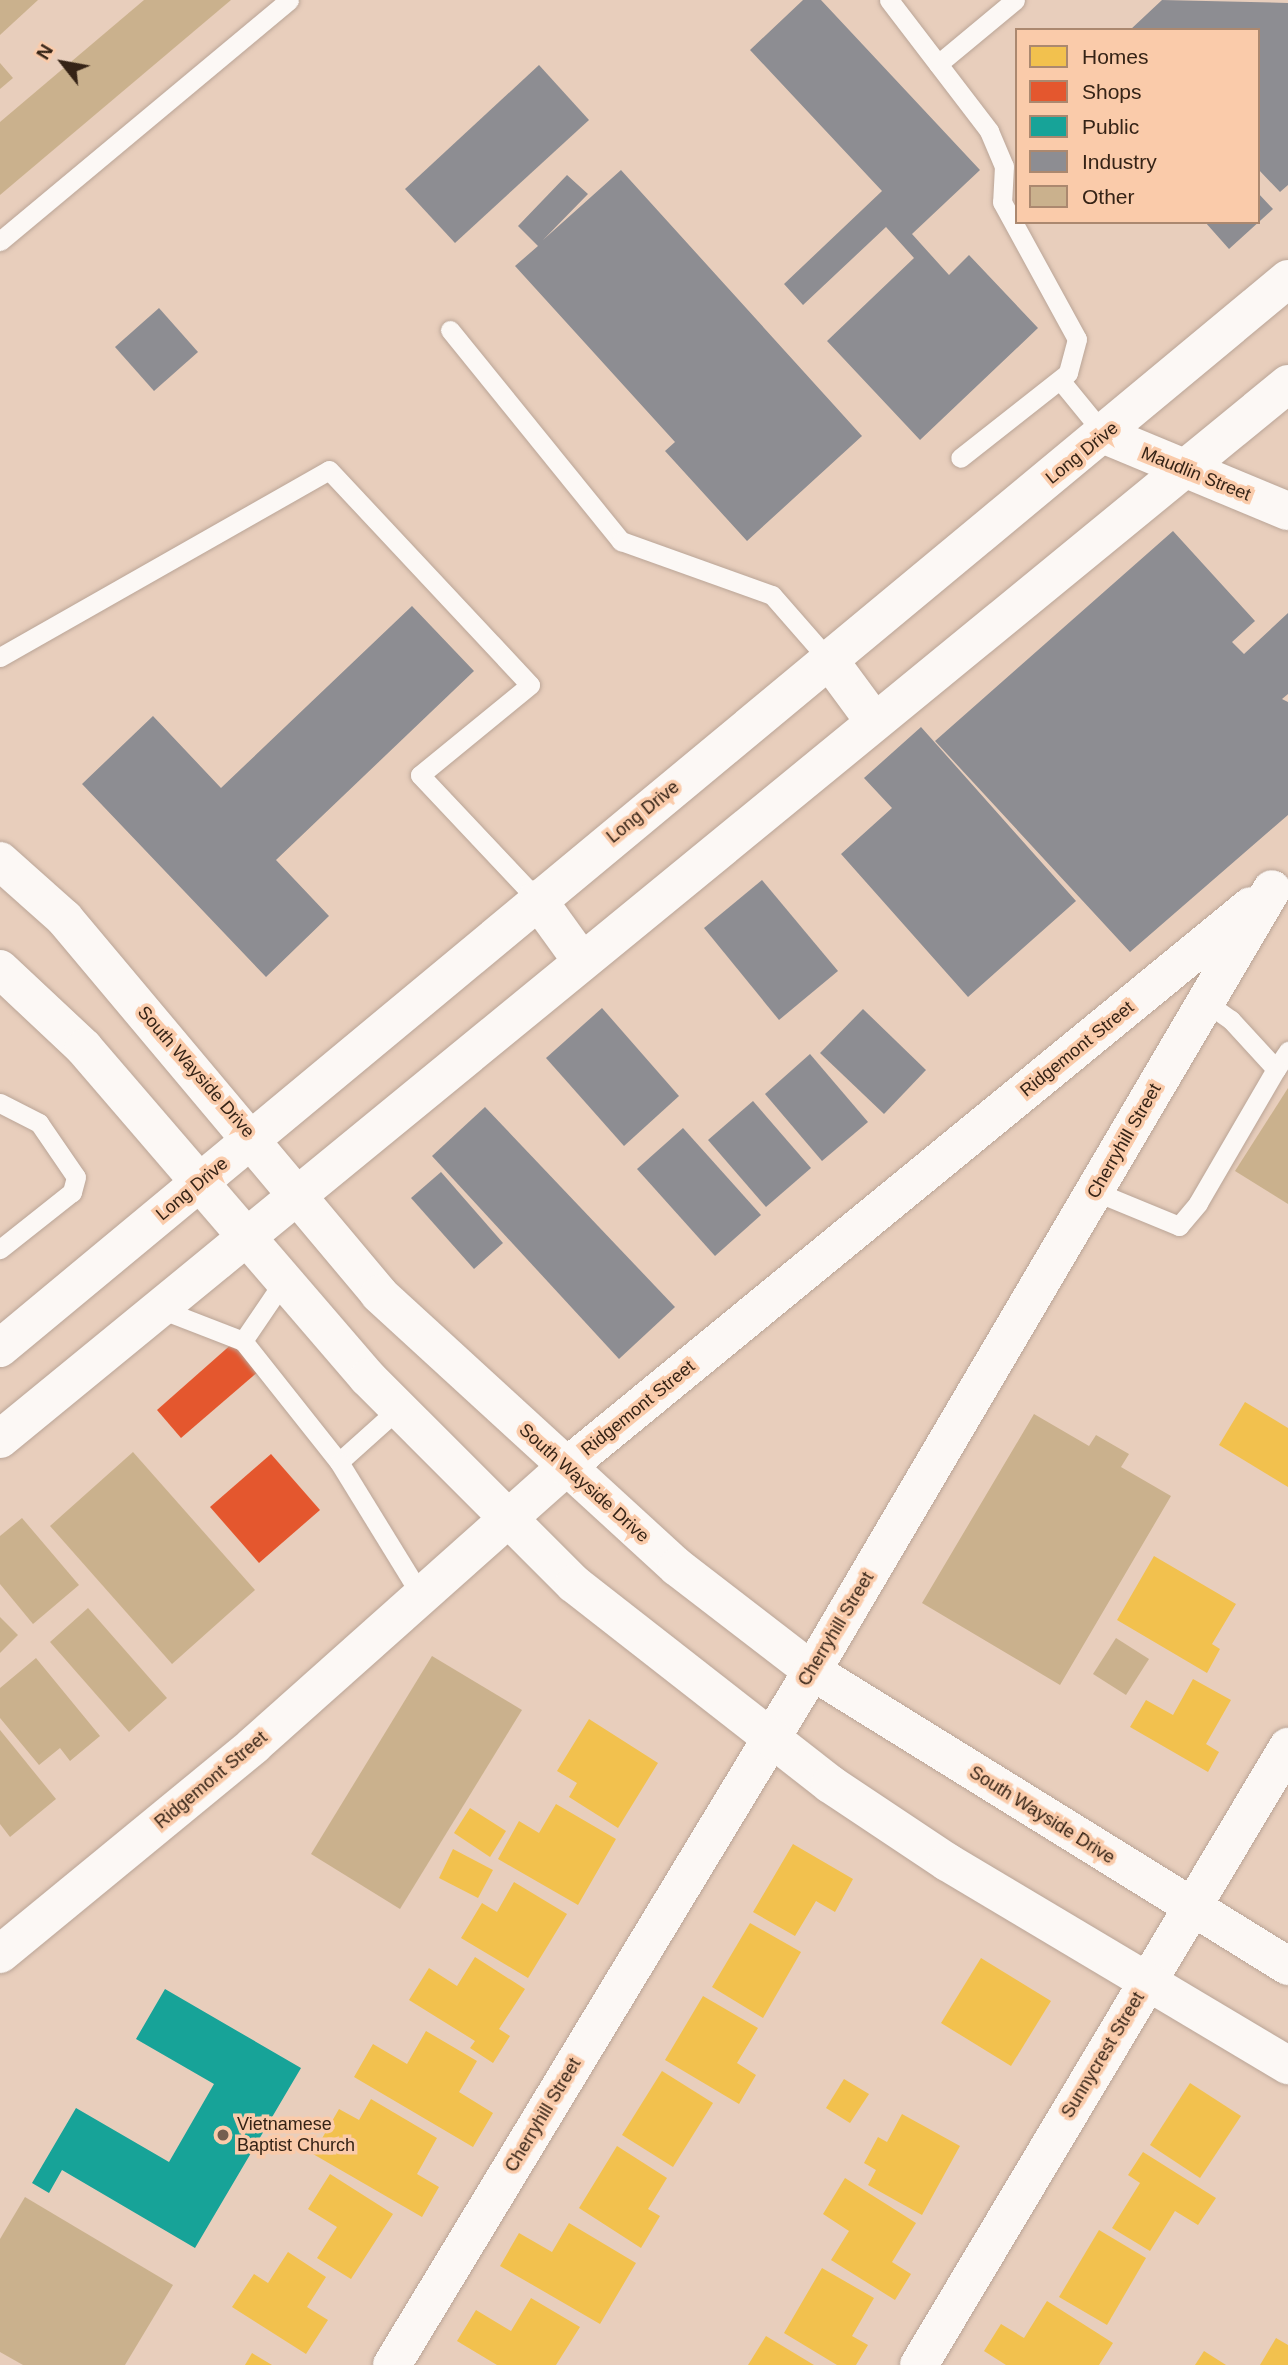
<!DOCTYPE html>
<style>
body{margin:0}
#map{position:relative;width:1288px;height:2365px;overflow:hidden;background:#e8cebc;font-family:Helvetica,sans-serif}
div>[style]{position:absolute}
.homes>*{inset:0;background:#f2c14e}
.shops>*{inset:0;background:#e4572e}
.public>*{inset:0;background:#17a398}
.industry>*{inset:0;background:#8d8d92}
.building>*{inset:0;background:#cab18d}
.roads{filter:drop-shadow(0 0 2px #baa597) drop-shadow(0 0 2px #baa597)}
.lane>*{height:19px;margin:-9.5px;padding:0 9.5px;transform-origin:9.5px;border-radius:9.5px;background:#fcf8f5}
.street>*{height:38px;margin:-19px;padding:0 19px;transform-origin:19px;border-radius:19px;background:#fcf8f5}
.secondary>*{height:38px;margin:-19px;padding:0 19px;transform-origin:19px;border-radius:19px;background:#fcf8f5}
.dots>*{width:19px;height:19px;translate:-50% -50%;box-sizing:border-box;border:4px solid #facbaa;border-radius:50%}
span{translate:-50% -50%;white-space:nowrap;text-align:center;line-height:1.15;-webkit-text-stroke:7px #facbaa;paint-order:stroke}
.street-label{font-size:18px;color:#352316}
.poi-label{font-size:18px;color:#352316}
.left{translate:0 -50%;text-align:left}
.legend{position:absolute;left:1015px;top:28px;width:245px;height:196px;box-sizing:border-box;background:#facbaa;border:2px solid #ab886f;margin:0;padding:9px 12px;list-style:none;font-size:21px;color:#352316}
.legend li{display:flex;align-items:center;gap:14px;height:35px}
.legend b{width:35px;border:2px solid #ab886f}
.north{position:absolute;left:28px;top:28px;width:70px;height:70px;-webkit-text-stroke:5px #facbaa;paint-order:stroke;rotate:301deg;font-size:19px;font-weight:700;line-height:28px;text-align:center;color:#352316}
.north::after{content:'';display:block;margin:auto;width:24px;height:32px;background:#352316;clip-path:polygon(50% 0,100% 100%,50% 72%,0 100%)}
</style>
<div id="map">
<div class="homes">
<i style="clip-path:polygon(1245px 1402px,1288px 1428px,1288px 1487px,1219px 1445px)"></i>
<i style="clip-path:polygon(1154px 1556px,1236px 1604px,1212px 1644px,1220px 1649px,1207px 1673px,1117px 1620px)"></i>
<i style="clip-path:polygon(1193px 1679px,1231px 1700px,1206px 1744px,1219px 1752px,1208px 1772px,1130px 1727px,1146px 1700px,1173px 1715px)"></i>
<i style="clip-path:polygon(589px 1719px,658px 1763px,618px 1828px,569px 1797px,577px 1783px,557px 1771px)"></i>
<i style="clip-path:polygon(556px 1804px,616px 1839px,578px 1905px,498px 1859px,519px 1821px,539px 1833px)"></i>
<i style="clip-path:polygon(470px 1808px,506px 1831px,490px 1857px,454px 1833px)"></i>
<i style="clip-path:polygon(793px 1844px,853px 1879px,835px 1912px,816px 1901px,795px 1936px,753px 1912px)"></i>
<i style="clip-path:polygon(453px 1849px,493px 1870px,478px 1898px,439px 1878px)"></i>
<i style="clip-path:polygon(514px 1882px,567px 1914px,528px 1978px,461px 1938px,482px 1903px,497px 1912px)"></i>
<i style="clip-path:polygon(750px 1923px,801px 1952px,763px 2018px,712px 1987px)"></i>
<i style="clip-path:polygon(475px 1957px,525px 1989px,499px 2029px,510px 2036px,493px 2063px,470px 2048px,475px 2041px,409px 2000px,429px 1968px,457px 1986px)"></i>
<i style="clip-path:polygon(981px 1958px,1051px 2001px,1011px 2066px,941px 2023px)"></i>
<i style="clip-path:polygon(703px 1996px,758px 2028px,737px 2063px,756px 2075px,739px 2104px,665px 2060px)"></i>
<i style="clip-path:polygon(426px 2031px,477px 2061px,459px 2092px,493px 2113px,473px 2147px,354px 2077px,373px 2044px,407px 2064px)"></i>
<i style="clip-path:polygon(662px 2071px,713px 2103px,673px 2167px,622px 2135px)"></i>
<i style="clip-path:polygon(844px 2079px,869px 2094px,850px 2123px,826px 2108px)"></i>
<i style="clip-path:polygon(1190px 2083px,1241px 2116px,1200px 2178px,1150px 2145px)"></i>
<i style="clip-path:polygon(371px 2099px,437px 2138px,417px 2174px,439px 2187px,422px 2217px,313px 2154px,339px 2109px,359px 2120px)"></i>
<i style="clip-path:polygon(902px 2114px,960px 2146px,922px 2215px,868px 2185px,876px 2170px,864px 2163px,878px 2137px,887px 2142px)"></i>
<i style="clip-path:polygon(617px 2146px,667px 2178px,648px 2209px,660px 2216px,641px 2248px,579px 2208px)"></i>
<i style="clip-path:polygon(1143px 2152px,1216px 2198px,1198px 2225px,1175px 2211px,1150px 2251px,1112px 2228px,1140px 2183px,1128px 2175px)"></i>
<i style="clip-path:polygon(330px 2174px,393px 2214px,351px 2279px,317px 2258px,337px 2227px,308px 2209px)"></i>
<i style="clip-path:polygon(845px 2178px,916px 2223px,892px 2262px,911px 2274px,895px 2300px,831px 2260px,849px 2231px,823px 2214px)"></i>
<i style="clip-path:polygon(569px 2223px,636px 2263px,600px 2324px,500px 2266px,519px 2233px,552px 2252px)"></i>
<i style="clip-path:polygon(1099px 2230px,1146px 2258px,1107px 2325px,1059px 2297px)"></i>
<i style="clip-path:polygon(288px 2252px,326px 2277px,307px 2307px,328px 2320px,306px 2354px,232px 2307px,254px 2274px,268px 2283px)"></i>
<i style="clip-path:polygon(822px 2268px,874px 2298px,852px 2336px,868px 2345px,856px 2365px,837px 2365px,784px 2333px)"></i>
<i style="clip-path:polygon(531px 2298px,580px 2327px,556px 2365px,497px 2365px,457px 2341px,476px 2310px,511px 2331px)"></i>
<i style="clip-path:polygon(1047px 2301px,1113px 2343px,1099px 2365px,1006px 2365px,984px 2351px,1001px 2324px,1024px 2338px)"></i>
<i style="clip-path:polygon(766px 2336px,814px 2365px,748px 2365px)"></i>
<i style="clip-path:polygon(1276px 2338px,1288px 2345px,1288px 2365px,1260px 2365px)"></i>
<i style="clip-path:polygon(1204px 2351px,1226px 2365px,1195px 2365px)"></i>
<i style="clip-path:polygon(252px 2353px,272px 2365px,245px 2365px)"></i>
</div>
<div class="shops">
<i style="clip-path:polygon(234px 1342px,259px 1371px,181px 1438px,157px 1410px)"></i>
<i style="clip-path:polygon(271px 1454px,320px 1510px,259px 1563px,210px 1507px)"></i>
</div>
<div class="public">
<i style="clip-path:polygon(165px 1989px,301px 2068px,195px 2248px,62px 2170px,49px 2193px,32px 2183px,76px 2108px,169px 2162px,214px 2084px,136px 2039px)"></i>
</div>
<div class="industry">
<i style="clip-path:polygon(803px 0,821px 0,980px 170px,912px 234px,949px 275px,969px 255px,1038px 328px,920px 440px,827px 341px,914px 258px,886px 227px,803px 305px,784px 284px,882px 191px,750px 50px)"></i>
<i style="clip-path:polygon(1162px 0,1288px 3px,1288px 185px,1280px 192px,1258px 169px,1258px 30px,1130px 30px)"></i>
<i style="clip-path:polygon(539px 65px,589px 120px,455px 243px,405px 189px)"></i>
<i style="clip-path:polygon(621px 170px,862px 436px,747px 541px,665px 451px,675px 442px,515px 266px,538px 246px,518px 226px,567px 175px,588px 194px,543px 240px)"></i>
<i style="clip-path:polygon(1258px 193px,1273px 209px,1229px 249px,1205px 222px,1258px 222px)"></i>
<i style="clip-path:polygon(159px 308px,198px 352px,154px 391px,115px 347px)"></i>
<i style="clip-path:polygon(1173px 531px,1255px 621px,1232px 642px,1244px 654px,1288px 613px,1288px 694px,1282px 699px,1288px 702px,1288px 815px,1130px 952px,935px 741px)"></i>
<i style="clip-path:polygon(412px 606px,474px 671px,276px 860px,329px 916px,266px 977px,82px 784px,153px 716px,221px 788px)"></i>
<i style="clip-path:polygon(921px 727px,1076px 901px,968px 997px,841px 854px,892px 808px,864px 778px)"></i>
<i style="clip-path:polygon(762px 880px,838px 971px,779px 1020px,704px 928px)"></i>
<i style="clip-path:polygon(602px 1008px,679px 1096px,624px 1146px,546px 1058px)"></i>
<i style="clip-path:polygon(863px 1009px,926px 1070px,884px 1114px,820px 1053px)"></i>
<i style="clip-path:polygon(810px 1054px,868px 1122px,822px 1161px,765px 1094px)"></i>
<i style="clip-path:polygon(753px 1101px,811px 1168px,766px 1207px,708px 1140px)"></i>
<i style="clip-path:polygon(485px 1107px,675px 1307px,619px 1359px,432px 1156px)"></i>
<i style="clip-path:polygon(683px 1128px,761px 1215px,715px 1256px,637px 1169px)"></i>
<i style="clip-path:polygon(441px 1172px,503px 1243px,474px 1269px,411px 1198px)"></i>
</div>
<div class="building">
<i style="clip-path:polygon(0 0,38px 0,0 35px)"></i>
<i style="clip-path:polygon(144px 0,231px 0,0 195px,0 122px)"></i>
<i style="clip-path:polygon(0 63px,13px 78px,0 89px)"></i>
<i style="clip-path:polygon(1288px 1088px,1288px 1204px,1235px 1171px)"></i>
<i style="clip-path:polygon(1034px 1414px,1089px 1446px,1096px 1435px,1129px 1454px,1121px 1467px,1171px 1496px,1060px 1685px,922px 1603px)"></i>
<i style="clip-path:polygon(133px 1452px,255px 1590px,172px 1664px,50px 1526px)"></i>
<i style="clip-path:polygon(22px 1518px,79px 1585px,33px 1624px,0 1584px,0 1536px)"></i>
<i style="clip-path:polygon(88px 1608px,167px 1698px,129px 1732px,50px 1642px)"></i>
<i style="clip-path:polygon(0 1617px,18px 1635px,0 1653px)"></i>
<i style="clip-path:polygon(1116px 1638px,1149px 1659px,1126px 1695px,1093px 1674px)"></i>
<i style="clip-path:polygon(432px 1656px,522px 1710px,400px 1909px,311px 1854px)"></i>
<i style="clip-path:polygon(36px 1658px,100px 1736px,70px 1761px,60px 1748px,39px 1765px,0 1718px,0 1688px)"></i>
<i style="clip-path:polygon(0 1730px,56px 1799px,10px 1837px,0 1824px)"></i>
<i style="clip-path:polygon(25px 2197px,173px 2285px,125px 2365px,23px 2365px,0 2352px,0 2239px)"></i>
</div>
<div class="roads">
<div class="lane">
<i style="left:889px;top:0;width:165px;rotate:52.6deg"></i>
<i style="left:989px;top:131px;width:38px;rotate:67deg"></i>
<i style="left:1004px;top:166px;width:36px;rotate:93deg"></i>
<i style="left:1002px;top:202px;width:156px;rotate:61.3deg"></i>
<i style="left:1077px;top:339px;width:35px;rotate:105deg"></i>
<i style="left:1068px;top:373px;width:137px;rotate:141.8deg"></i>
<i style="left:938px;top:64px;width:100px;rotate:-39.7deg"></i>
<i style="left:0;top:241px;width:376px;rotate:-39.8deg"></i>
<i style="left:450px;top:330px;width:272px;rotate:51deg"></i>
<i style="left:621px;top:541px;width:160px;rotate:19.7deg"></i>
<i style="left:772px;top:595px;width:86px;rotate:48.8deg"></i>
<i style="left:1060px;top:380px;width:71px;rotate:50.7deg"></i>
<i style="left:0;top:657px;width:378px;rotate:-29.6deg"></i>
<i style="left:329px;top:470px;width:294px;rotate:46.9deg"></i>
<i style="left:530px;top:685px;width:142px;rotate:140.7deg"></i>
<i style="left:420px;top:775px;width:170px;rotate:46.7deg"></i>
<i style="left:1276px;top:1069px;width:22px;rotate:-56deg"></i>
<i style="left:0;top:1103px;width:44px;rotate:27.1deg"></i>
<i style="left:39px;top:1123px;width:65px;rotate:55.6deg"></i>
<i style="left:76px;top:1177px;width:16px;rotate:105deg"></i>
<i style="left:72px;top:1192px;width:92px;rotate:141.6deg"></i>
<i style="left:1094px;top:1191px;width:92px;rotate:22.4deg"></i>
<i style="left:1179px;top:1226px;width:30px;rotate:-50deg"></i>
<i style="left:1198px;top:1203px;width:155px;rotate:-59.8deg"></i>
<i style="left:1276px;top:1069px;width:67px;rotate:-132.6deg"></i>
<i style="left:1231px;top:1020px;width:32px;rotate:-145deg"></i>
<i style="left:281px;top:1285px;width:68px;rotate:124.2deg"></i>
<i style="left:243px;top:1341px;width:154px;rotate:51.6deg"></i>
<i style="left:158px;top:1308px;width:91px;rotate:21.2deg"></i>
<i style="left:398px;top:1409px;width:79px;rotate:138.1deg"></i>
<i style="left:339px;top:1462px;width:158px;rotate:58.4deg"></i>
</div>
<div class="street">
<i style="left:1105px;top:435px;width:198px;rotate:22.6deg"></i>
<i style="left:0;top:1954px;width:329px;rotate:-39.4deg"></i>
<i style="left:254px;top:1745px;width:418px;rotate:-41.7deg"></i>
<i style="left:566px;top:1467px;width:885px;rotate:-39.32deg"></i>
<i style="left:392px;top:2365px;width:811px;rotate:-58.82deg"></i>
<i style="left:812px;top:1671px;width:907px;rotate:-59.53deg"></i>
<i style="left:919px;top:2365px;width:720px;rotate:-59.16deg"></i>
</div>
<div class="secondary">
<i style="left:829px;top:660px;width:76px;rotate:53.6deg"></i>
<i style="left:0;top:861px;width:86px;rotate:41.7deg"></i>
<i style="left:64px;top:918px;width:491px;rotate:50deg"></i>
<i style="left:379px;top:1294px;width:404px;rotate:42.5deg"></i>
<i style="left:677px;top:1567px;width:170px;rotate:37.6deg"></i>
<i style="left:812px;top:1671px;width:560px;rotate:31.79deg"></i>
<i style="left:537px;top:899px;width:75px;rotate:54.2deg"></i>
<i style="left:0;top:969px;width:115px;rotate:43.2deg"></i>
<i style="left:84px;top:1048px;width:435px;rotate:49.3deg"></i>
<i style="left:368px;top:1378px;width:291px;rotate:45deg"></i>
<i style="left:574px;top:1584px;width:325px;rotate:38deg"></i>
<i style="left:830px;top:1784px;width:141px;rotate:33.7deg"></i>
<i style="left:947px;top:1862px;width:397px;rotate:30.8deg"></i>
<i style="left:0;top:1348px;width:1674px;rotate:-39.69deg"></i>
<i style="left:0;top:1439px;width:1665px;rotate:-39.32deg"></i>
</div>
</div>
<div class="dots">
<i style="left:223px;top:2135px;background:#745f50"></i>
</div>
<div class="street-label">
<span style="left:1082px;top:453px;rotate:-39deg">Long Drive</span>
<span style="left:1196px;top:474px;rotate:22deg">Maudlin Street</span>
<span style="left:643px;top:812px;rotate:-39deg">Long Drive</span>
<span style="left:1077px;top:1049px;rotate:-39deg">Ridgemont Street</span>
<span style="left:196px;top:1072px;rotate:49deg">South Wayside Drive</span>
<span style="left:1124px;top:1141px;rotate:-60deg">Cherryhill Street</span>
<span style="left:192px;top:1189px;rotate:-40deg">Long Drive</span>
<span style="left:638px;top:1408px;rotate:-39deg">Ridgemont Street</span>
<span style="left:584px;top:1483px;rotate:42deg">South Wayside Drive</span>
<span style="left:836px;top:1629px;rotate:-59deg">Cherryhill Street</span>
<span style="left:211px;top:1780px;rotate:-40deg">Ridgemont Street</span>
<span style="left:1042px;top:1815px;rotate:32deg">South Wayside Drive</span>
<span style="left:1103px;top:2055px;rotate:-59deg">Sunnycrest Street</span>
<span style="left:543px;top:2115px;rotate:-59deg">Cherryhill Street</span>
</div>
<div class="poi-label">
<span class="left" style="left:237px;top:2135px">Vietnamese<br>Baptist Church</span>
</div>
<ul class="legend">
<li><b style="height:19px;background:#f2c14e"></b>Homes</li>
<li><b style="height:19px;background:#e4572e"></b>Shops</li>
<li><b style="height:19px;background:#17a398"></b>Public</li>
<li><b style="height:19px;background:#8d8d92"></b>Industry</li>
<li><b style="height:19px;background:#cab18d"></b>Other</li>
</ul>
<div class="north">N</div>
</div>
